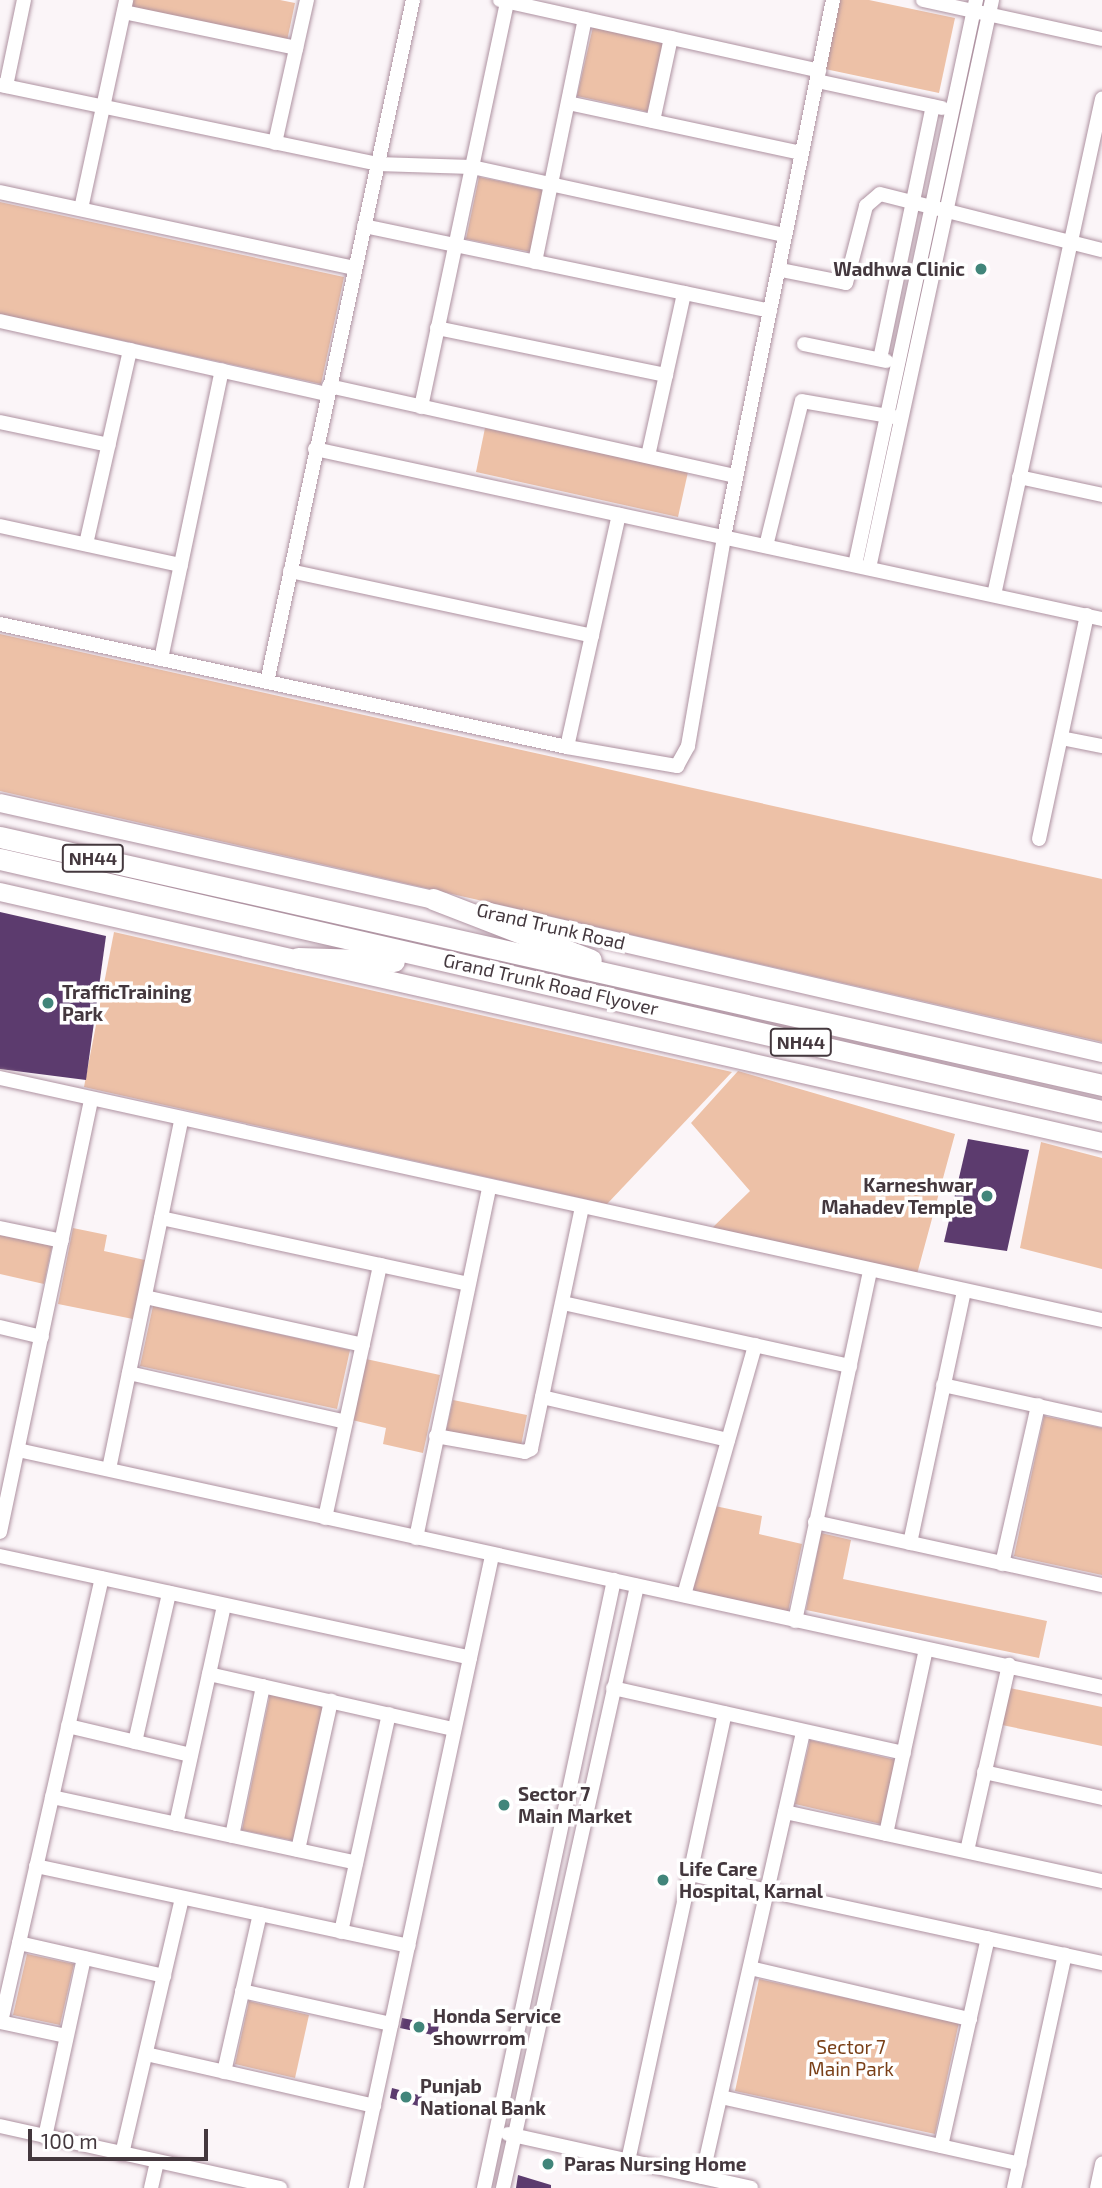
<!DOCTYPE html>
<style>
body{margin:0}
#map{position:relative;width:1102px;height:2188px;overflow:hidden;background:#fbf5f8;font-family:"Exo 2",sans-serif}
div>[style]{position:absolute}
.green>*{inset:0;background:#edc1a7}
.building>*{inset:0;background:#5c3b6e}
.roads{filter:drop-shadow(0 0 2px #ae92a1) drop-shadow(0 0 2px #ae92a1)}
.minor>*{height:14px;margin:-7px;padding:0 7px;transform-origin:7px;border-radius:7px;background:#fff}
.major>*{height:18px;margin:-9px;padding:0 9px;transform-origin:9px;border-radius:9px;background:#fff}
.highway>*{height:21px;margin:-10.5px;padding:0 10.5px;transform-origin:10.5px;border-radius:10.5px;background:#fff}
.dots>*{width:19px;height:19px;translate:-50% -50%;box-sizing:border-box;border:4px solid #fff;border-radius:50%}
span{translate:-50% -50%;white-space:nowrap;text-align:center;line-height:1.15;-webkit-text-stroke:7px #fff;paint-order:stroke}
.shield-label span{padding:2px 5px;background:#fff;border:2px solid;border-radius:5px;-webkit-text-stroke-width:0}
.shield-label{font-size:18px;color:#44383e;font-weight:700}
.poi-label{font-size:19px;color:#44383e;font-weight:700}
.right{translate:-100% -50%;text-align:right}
.left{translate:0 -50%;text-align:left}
.street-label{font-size:19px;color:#44383e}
.park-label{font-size:19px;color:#793f17}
.scale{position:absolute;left:28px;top:2129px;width:180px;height:32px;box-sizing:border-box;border:4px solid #44383e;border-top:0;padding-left:9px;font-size:21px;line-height:24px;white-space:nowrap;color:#44383e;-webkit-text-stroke:5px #fff;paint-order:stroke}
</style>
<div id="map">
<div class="green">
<i style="clip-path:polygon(131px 0,280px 0,295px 3px,287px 41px,130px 7px)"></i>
<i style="clip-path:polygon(840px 0,869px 0,955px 18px,939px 93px,825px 69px)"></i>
<i style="clip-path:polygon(593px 27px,665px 43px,649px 112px,577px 96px)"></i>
<i style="clip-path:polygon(479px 177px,543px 190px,531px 252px,466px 239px)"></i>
<i style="clip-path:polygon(0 202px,344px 277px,321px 384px,0 314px)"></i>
<i style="clip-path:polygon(485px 428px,688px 472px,678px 517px,476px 472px)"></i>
<i style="clip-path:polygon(0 634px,1102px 879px,1102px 1042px,0 791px)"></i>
<i style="clip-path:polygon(114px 932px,732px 1072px,607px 1204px,84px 1087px)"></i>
<i style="clip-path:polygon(738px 1071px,955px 1134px,917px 1274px,709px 1231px,750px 1191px,691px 1123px)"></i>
<i style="clip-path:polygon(1041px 1142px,1102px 1158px,1102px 1269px,1020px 1248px)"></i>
<i style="clip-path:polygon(73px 1228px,107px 1235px,104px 1251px,145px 1260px,133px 1319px,58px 1304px)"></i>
<i style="clip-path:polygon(0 1235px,52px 1246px,44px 1284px,0 1274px)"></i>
<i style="clip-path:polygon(153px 1306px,350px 1350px,337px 1409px,140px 1366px)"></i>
<i style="clip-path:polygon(366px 1359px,440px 1375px,423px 1453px,383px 1444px,386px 1428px,352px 1420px)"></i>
<i style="clip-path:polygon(453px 1400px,527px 1415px,520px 1451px,445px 1436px)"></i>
<i style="clip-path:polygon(1044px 1416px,1102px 1428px,1102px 1575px,1014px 1556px)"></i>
<i style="clip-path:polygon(715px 1506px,762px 1516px,759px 1534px,802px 1544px,788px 1612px,691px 1590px)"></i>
<i style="clip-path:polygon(821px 1533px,851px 1540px,843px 1579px,1047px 1621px,1039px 1658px,806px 1610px)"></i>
<i style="clip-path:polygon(1010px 1688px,1102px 1707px,1102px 1746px,1002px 1725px)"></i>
<i style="clip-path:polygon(270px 1694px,323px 1706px,295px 1841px,242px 1830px)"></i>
<i style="clip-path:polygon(810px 1740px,896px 1760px,881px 1824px,795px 1804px)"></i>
<i style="clip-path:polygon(27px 1954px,74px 1964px,60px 2025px,13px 2015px)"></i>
<i style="clip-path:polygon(759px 1979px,959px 2022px,935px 2134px,735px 2091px)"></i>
<i style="clip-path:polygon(249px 2001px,309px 2015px,295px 2078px,235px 2064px)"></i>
</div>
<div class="building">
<i style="clip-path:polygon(0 912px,106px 936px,86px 1080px,0 1069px)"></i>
<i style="clip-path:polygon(968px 1139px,1029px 1150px,1007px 1251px,944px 1242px)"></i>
<i style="clip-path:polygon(402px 2018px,439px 2025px,437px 2036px,400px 2028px)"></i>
<i style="clip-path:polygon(392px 2088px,422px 2096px,418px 2106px,390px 2098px)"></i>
<i style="clip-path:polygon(518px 2175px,551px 2185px,551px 2188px,516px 2188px)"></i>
</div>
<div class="roads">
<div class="minor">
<i style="left:500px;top:0;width:327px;rotate:12.5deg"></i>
<i style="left:923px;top:0;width:183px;rotate:12.3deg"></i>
<i style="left:124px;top:12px;width:176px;rotate:11.8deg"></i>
<i style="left:817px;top:81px;width:128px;rotate:12.2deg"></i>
<i style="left:0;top:85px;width:385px;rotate:11.8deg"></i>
<i style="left:377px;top:164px;width:95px;rotate:1.8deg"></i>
<i style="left:472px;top:167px;width:320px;rotate:12.3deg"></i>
<i style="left:6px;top:86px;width:88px;rotate:-78.2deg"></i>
<i style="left:568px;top:103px;width:239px;rotate:12.1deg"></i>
<i style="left:653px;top:121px;width:85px;rotate:-77.8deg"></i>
<i style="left:275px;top:143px;width:147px;rotate:-77.4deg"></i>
<i style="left:0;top:192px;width:362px;rotate:12.1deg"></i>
<i style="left:81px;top:209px;width:214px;rotate:-77.8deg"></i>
<i style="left:364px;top:226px;width:415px;rotate:11.8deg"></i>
<i style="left:535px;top:262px;width:248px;rotate:-78.4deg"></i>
<i style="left:781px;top:270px;width:66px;rotate:11.3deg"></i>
<i style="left:846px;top:283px;width:80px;rotate:-75.4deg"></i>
<i style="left:866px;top:206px;width:18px;rotate:-41deg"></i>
<i style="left:880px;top:194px;width:229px;rotate:14.2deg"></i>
<i style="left:0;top:321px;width:335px;rotate:12.6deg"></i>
<i style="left:437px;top:328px;width:234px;rotate:11.6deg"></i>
<i style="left:804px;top:344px;width:84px;rotate:11.7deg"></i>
<i style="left:880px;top:359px;width:258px;rotate:-78.2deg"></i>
<i style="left:329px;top:386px;width:417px;rotate:12.5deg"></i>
<i style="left:421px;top:407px;width:414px;rotate:-78deg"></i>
<i style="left:0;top:422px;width:111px;rotate:11.9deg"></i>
<i style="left:315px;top:449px;width:805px;rotate:12.19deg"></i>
<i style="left:648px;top:456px;width:167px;rotate:-77.5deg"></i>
<i style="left:1019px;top:477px;width:85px;rotate:12.2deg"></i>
<i style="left:0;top:526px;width:185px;rotate:12.2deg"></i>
<i style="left:86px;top:544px;width:199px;rotate:-77.2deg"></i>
<i style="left:766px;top:546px;width:149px;rotate:-76.1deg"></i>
<i style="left:802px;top:401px;width:93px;rotate:9.9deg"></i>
<i style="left:855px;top:565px;width:578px;rotate:-77.91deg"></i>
<i style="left:869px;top:568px;width:581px;rotate:-77.78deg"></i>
<i style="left:290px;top:571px;width:309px;rotate:12.1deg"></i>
<i style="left:994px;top:595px;width:508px;rotate:-77.72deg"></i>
<i style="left:0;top:624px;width:580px;rotate:12.24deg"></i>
<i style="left:567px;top:747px;width:112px;rotate:9.8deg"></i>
<i style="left:677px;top:766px;width:23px;rotate:-61deg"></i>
<i style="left:688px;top:746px;width:212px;rotate:-80.2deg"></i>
<i style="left:724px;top:537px;width:548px;rotate:-78.53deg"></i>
<i style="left:161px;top:659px;width:295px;rotate:-78.1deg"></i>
<i style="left:267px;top:682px;width:697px;rotate:-77.92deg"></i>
<i style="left:1061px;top:738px;width:42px;rotate:11deg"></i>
<i style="left:567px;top:747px;width:238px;rotate:-77.4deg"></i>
<i style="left:1039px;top:839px;width:229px;rotate:-77.9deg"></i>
<i style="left:0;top:1078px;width:1128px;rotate:12.39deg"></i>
<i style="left:161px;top:1218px;width:314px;rotate:12.1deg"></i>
<i style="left:0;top:1228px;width:63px;rotate:11.8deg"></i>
<i style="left:145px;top:1297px;width:223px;rotate:12.4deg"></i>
<i style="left:563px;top:1303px;width:294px;rotate:12.4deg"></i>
<i style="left:0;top:1327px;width:43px;rotate:13.4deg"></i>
<i style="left:129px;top:1373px;width:222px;rotate:12.7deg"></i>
<i style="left:943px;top:1385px;width:163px;rotate:12.4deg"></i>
<i style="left:542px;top:1397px;width:191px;rotate:13deg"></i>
<i style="left:436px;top:1436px;width:90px;rotate:10.2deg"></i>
<i style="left:525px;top:1452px;width:7px;rotate:-27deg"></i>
<i style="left:531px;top:1449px;width:246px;rotate:-78.1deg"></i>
<i style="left:18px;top:1450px;width:1110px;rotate:12.33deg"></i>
<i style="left:109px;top:1469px;width:356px;rotate:-78.3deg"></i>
<i style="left:325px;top:1518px;width:259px;rotate:-77.7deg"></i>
<i style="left:815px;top:1522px;width:294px;rotate:12.4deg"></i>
<i style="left:0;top:1532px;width:441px;rotate:-78.1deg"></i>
<i style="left:416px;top:1538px;width:358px;rotate:-78.2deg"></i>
<i style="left:910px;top:1543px;width:258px;rotate:-77.9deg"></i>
<i style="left:0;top:1556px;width:481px;rotate:12.2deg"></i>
<i style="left:1002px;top:1564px;width:163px;rotate:-77.2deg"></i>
<i style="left:684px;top:1595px;width:260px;rotate:-74.1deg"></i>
<i style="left:795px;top:1621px;width:358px;rotate:-77.9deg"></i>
<i style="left:209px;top:1674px;width:251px;rotate:12.7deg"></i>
<i style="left:613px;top:1688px;width:298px;rotate:12.6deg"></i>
<i style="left:68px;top:1726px;width:126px;rotate:13.3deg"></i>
<i style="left:135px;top:1742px;width:153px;rotate:-77.1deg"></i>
<i style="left:984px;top:1772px;width:121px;rotate:12.4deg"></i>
<i style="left:52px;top:1797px;width:311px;rotate:12.2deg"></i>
<i style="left:785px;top:1812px;width:324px;rotate:12.3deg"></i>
<i style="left:176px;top:1824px;width:224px;rotate:-77.6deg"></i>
<i style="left:886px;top:1834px;width:189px;rotate:-77.8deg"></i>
<i style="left:232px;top:1836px;width:153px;rotate:-78.3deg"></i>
<i style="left:298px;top:1850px;width:153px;rotate:-77.5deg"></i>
<i style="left:967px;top:1851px;width:191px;rotate:-77.3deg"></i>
<i style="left:36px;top:1866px;width:381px;rotate:12.1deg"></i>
<i style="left:690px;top:1874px;width:422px;rotate:12.2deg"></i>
<i style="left:341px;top:1932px;width:223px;rotate:-77.6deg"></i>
<i style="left:19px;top:1943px;width:149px;rotate:12.8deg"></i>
<i style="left:750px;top:1968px;width:226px;rotate:13.1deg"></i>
<i style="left:242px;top:1991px;width:153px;rotate:12.5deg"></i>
<i style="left:0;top:2022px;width:67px;rotate:12deg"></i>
<i style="left:1px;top:2022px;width:455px;rotate:-77.2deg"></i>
<i style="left:146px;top:2054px;width:234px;rotate:12.8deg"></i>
<i style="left:224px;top:2072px;width:162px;rotate:-77.2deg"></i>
<i style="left:721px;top:2097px;width:306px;rotate:12.6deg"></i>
<i style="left:0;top:2126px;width:287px;rotate:12.5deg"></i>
<i style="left:508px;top:2134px;width:249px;rotate:12.5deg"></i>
<i style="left:45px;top:2137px;width:183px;rotate:-77.7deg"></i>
<i style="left:941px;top:2146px;width:213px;rotate:-77.3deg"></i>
<i style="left:122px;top:2154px;width:263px;rotate:-76.8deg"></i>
<i style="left:628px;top:2161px;width:458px;rotate:-77.8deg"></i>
<i style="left:702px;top:2177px;width:457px;rotate:-77.2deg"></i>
<i style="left:151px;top:2188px;width:27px;rotate:-77deg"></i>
<i style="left:356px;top:2188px;width:646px;rotate:-77.86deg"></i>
<i style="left:484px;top:2188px;width:622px;rotate:-77.93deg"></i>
<i style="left:503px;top:2188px;width:617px;rotate:-77.45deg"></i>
<i style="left:1014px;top:2188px;width:239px;rotate:-77.7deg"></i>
<i style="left:1097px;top:2188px;width:25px;rotate:-78deg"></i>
</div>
<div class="major">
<i style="left:0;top:803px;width:455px;rotate:12.6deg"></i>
<i style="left:0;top:892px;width:1130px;rotate:12.78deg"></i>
<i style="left:485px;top:911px;width:633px;rotate:12.96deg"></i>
</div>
<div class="highway">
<i style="left:0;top:837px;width:1130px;rotate:12.68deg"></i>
<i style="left:0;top:859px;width:1130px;rotate:12.88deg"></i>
<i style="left:433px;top:899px;width:169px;rotate:21.1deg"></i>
<i style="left:298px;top:958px;width:96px;rotate:1.8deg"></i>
</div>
</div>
<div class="dots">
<i style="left:981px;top:269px;background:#41857a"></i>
<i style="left:48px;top:1003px;background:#41857a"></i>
<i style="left:987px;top:1196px;background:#41857a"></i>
<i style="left:504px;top:1805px;background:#41857a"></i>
<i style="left:663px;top:1880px;background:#41857a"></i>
<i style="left:419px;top:2027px;background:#41857a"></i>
<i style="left:406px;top:2097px;background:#41857a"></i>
<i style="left:548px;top:2164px;background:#41857a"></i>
</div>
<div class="shield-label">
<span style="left:93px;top:858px">NH44</span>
<span style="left:801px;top:1042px">NH44</span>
</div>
<div class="poi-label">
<span class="right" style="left:965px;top:269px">Wadhwa Clinic</span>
<span class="left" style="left:62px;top:1003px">TrafficTraining<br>Park</span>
<span class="right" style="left:973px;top:1196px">Karneshwar<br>Mahadev Temple</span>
<span class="left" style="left:518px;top:1805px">Sector 7<br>Main Market</span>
<span class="left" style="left:679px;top:1880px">Life Care<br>Hospital, Karnal</span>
<span class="left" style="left:433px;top:2027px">Honda Service<br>showrrom</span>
<span class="left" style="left:420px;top:2097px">Punjab<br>National Bank</span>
<span class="left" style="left:564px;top:2164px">Paras Nursing Home</span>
</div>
<div class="street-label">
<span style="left:551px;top:926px;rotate:13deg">Grand Trunk Road</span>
<span style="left:551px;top:984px;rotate:13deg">Grand Trunk Road Flyover</span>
</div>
<div class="park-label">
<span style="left:851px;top:2058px">Sector 7<br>Main Park</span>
</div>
<div class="scale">100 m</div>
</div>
